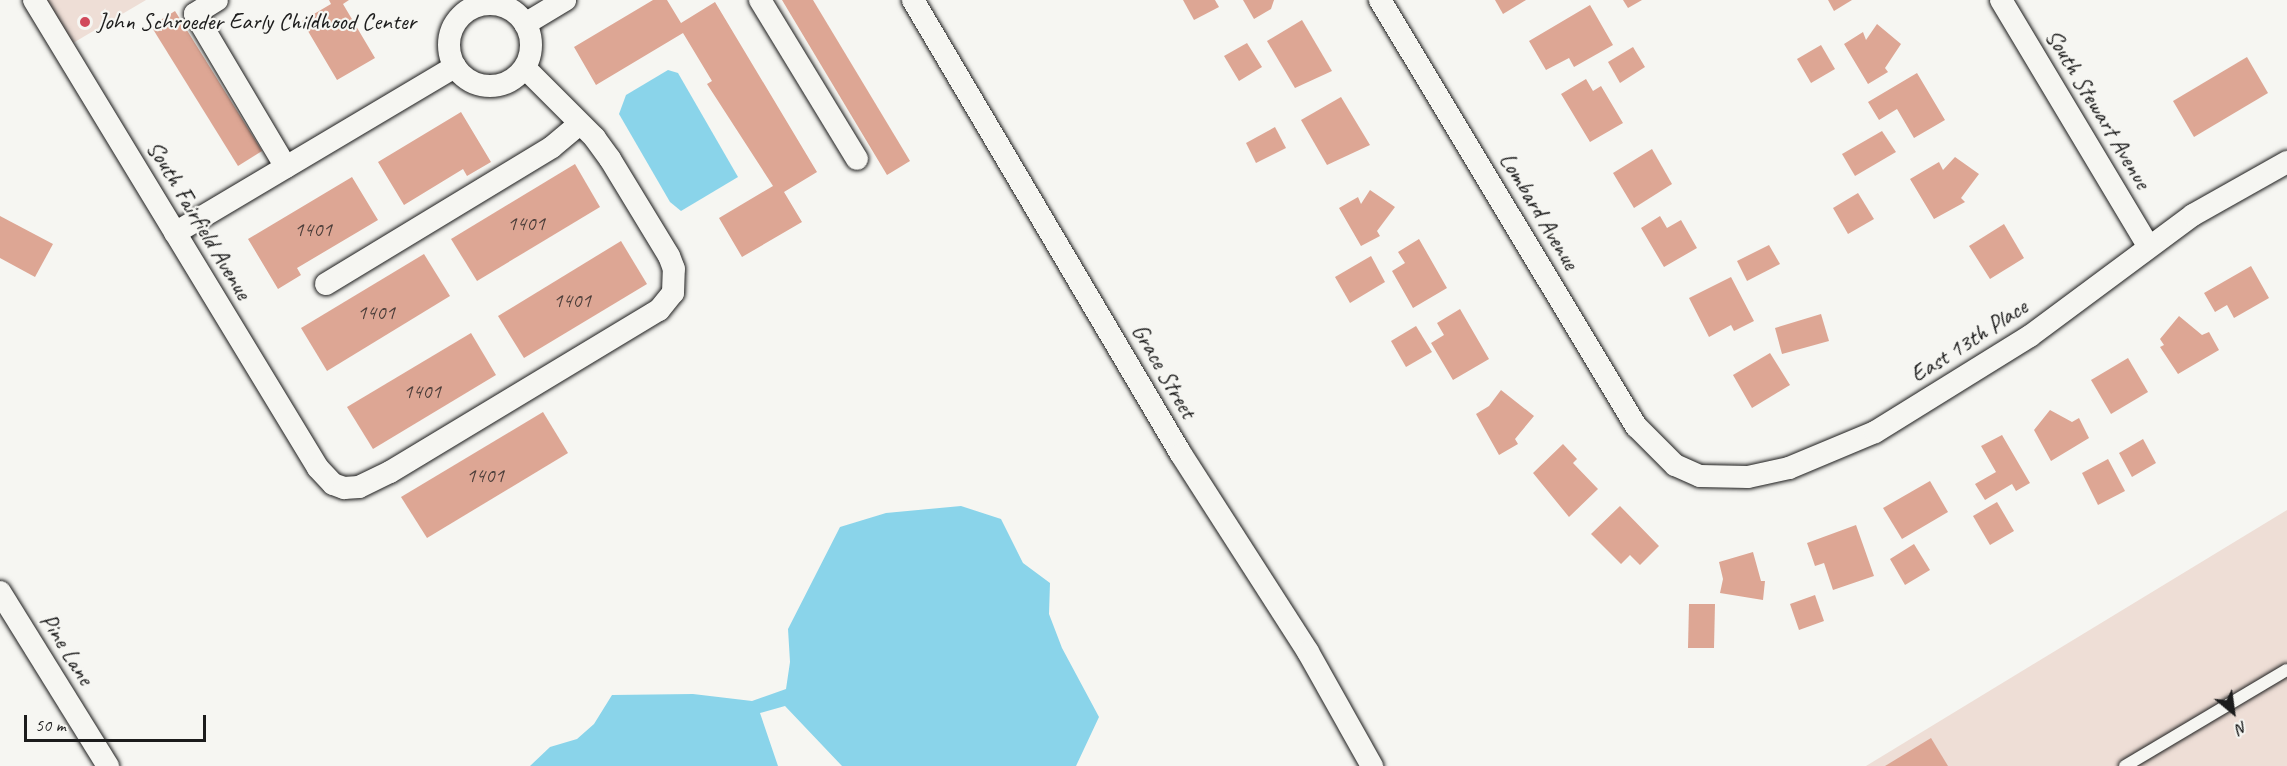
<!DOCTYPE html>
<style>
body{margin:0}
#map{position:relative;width:2287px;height:766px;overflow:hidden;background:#f6f6f2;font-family:Caveat,sans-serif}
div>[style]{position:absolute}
.built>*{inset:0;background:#eeded6}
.water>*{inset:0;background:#8ad4ea}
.building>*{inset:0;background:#dda694}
.roads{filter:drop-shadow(0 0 2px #1c1c1c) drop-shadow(0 0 2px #1c1c1c)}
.lane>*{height:12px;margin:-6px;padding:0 6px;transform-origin:6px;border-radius:6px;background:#f6f6f2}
.street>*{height:22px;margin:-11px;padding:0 11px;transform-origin:11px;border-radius:11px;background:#f6f6f2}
.street>.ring{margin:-11px;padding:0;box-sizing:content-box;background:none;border:22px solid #f6f6f2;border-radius:50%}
.dots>*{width:16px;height:16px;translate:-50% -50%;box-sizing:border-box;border:3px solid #f6f6f2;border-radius:50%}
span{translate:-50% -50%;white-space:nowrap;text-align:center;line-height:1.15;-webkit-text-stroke:4.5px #f6f6f2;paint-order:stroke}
.number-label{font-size:21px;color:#4c3e3a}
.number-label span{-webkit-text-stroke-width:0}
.poi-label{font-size:24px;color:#1c1c1c}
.left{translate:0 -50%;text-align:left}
.street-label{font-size:24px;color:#1c1c1c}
.north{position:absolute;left:2203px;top:682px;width:60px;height:60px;-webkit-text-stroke:4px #f6f6f2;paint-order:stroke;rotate:151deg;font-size:16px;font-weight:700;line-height:24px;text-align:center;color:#1c1c1c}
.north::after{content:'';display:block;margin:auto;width:21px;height:27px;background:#1c1c1c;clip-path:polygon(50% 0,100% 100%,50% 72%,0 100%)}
.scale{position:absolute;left:24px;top:715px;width:182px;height:27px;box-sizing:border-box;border:3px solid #1c1c1c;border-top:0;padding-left:8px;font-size:18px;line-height:21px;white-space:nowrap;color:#1c1c1c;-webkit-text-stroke:4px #f6f6f2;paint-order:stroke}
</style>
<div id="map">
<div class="built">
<i style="clip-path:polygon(47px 0,146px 0,73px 43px)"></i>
<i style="clip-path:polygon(2287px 510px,2287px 766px,1866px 766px)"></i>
</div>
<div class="water">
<i style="clip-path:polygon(668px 70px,678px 73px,738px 177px,681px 211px,670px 202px,619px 114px,626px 95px)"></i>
<i style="clip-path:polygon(961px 506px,1001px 519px,1023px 563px,1050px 583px,1049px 614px,1062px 648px,1099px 717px,1076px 766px,842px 766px,785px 706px,760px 713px,778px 766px,530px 766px,550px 747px,577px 739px,594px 724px,612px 695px,693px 694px,752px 701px,786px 689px,790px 662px,788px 629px,840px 527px,886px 513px)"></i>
</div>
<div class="building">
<i style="clip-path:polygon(329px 0,349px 0,343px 4px,375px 58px,337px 80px,302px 21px,331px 4px)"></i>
<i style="clip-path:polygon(653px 0,667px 0,681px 23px,715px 2px,817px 172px,784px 192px,802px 222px,742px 257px,719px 218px,773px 186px,707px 84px,712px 81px,683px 33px,596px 85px,574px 47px)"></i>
<i style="clip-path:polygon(782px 0,813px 0,910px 161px,887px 175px)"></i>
<i style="clip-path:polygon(1183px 0,1215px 0,1219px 7px,1194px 20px)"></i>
<i style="clip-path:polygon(1243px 0,1274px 0,1271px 9px,1254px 19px)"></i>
<i style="clip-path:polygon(1495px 0,1526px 0,1503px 14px)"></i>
<i style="clip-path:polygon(1623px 0,1642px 0,1628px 8px)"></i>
<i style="clip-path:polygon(1828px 0,1852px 0,1834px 11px)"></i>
<i style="clip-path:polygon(1590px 5px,1613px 45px,1574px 67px,1569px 58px,1546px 70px,1529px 41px)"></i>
<i style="clip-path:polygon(175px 11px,262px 151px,238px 166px,151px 26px)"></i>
<i style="clip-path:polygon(1302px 20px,1332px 71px,1295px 88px,1267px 41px)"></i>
<i style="clip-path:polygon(1877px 24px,1901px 44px,1885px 68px,1888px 72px,1868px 84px,1844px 44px,1863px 32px,1866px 40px)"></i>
<i style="clip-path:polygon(1247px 43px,1262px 67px,1239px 81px,1224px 56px)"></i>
<i style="clip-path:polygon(1821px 45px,1835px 69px,1811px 83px,1797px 59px)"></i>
<i style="clip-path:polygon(1633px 47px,1645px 67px,1620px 83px,1608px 62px)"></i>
<i style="clip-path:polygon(2247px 57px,2268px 93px,2194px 137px,2173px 101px)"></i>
<i style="clip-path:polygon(1917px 73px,1945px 120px,1914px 138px,1897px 109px,1879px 120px,1868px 102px)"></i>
<i style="clip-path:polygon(1586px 79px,1593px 91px,1601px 86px,1623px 123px,1590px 142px,1561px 94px)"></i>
<i style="clip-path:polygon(1341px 97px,1370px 145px,1327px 165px,1301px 120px)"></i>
<i style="clip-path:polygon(461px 112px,491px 162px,467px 176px,463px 169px,404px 205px,378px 162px)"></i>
<i style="clip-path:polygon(1275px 127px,1286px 148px,1256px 163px,1246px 143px)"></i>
<i style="clip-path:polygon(1882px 131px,1896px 152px,1855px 176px,1842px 154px)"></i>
<i style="clip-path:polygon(1652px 149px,1672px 184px,1634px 208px,1613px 173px)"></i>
<i style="clip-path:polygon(1955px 157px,1979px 174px,1961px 198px,1965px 202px,1934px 219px,1910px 179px,1939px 162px,1943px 170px)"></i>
<i style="clip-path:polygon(575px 164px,600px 207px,477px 281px,451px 239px)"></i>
<i style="clip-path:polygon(352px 177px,378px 220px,297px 268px,301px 275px,278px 289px,248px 239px)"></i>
<i style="clip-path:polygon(1370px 190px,1395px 207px,1377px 231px,1380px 236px,1361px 246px,1339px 208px,1358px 197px,1361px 204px)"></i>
<i style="clip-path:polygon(1858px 193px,1874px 219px,1848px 234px,1833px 208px)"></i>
<i style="clip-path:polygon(0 216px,53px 244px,35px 277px,0 258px)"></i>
<i style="clip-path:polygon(1660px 216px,1667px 228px,1681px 220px,1697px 248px,1664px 267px,1641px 228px)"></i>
<i style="clip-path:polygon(2004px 224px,2024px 258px,1990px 279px,1969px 246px)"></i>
<i style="clip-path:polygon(1419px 239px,1447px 288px,1413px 308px,1392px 271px,1405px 263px,1398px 252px)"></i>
<i style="clip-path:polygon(621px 241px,647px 284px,524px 358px,498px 316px)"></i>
<i style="clip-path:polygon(1769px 245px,1780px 264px,1747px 281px,1737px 261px)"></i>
<i style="clip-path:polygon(424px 254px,450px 296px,327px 371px,301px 328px)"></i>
<i style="clip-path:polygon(1371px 256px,1385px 282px,1350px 303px,1335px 277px)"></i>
<i style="clip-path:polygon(2251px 266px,2269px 298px,2234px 318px,2227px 305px,2215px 312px,2204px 293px)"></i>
<i style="clip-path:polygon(1731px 277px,1754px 321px,1734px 331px,1731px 325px,1709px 337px,1689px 298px)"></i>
<i style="clip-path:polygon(1460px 309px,1489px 359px,1453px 380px,1431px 343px,1444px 335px,1437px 323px)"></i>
<i style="clip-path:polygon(1821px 314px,1829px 341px,1782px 354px,1775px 328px)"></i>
<i style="clip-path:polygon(2179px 316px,2202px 335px,2209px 332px,2219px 350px,2178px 374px,2160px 347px,2164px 345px,2160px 339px)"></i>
<i style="clip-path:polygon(1416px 326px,1432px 352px,1406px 367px,1391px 341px)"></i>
<i style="clip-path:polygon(471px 333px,496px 375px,373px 449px,347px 407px)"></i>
<i style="clip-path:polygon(1770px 353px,1790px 385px,1752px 408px,1733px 375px)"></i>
<i style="clip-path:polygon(2128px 358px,2148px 392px,2111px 414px,2091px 380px)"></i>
<i style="clip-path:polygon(1501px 390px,1534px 416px,1515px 439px,1518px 444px,1499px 455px,1476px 414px,1489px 406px)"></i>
<i style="clip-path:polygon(2050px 410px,2072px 422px,2079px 418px,2089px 438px,2051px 461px,2034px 430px)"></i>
<i style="clip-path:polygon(543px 412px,568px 453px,427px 538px,401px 497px)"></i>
<i style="clip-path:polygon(2002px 435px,2030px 483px,2016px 491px,2012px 484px,1985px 500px,1975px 484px,1996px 472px,1981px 446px)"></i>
<i style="clip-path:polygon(2143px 439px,2156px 463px,2132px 477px,2119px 453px)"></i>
<i style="clip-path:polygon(1563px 444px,1577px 459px,1573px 463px,1598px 489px,1569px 517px,1533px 473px)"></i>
<i style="clip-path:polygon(2108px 459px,2125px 491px,2098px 505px,2082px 473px)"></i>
<i style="clip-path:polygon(1930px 481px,1948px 512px,1902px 539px,1883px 508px)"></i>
<i style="clip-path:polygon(1997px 502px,2014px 531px,1990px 545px,1973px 516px)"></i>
<i style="clip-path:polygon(1620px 506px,1659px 546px,1640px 565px,1630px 555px,1621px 564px,1591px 534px)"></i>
<i style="clip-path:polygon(1856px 525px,1874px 576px,1833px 590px,1824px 563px,1815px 566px,1807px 543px)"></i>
<i style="clip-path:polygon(1914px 544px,1930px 570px,1905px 585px,1890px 559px)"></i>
<i style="clip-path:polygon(1753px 552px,1761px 581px,1765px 581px,1763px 600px,1720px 593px,1723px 579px,1719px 562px)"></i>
<i style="clip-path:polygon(1815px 595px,1824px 621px,1799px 630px,1790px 604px)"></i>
<i style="clip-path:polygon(1689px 604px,1715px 604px,1714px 648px,1688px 648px)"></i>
<i style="clip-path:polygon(1931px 738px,1948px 766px,1885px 766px)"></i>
</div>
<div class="roads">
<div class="lane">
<i style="left:2125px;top:766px;width:188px;rotate:-30.7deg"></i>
</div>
<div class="street">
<i style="left:34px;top:0;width:547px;rotate:58.75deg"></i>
<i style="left:318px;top:468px;width:22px;rotate:47deg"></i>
<i style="left:333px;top:484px;width:12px;rotate:20deg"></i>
<i style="left:344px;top:488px;width:15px;rotate:-4deg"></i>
<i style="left:359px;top:487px;width:34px;rotate:-26deg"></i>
<i style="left:390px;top:472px;width:314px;rotate:-31.1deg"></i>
<i style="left:659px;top:310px;width:22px;rotate:-51deg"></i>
<i style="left:673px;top:293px;width:24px;rotate:-88deg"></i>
<i style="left:674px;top:269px;width:14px;rotate:-111deg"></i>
<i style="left:669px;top:256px;width:114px;rotate:-121.3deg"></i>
<i style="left:610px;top:159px;width:26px;rotate:-126deg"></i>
<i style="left:595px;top:138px;width:99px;rotate:-135deg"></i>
<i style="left:217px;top:0;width:26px;rotate:148deg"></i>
<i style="left:195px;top:14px;width:178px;rotate:59.3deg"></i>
<i style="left:760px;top:0;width:186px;rotate:58.6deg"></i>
<i style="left:913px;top:0;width:527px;rotate:59.45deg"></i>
<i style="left:1181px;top:454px;width:235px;rotate:57.3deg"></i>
<i style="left:1308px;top:652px;width:131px;rotate:60.7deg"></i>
<i style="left:1380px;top:0;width:498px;rotate:59deg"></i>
<i style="left:1637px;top:427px;width:54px;rotate:45deg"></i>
<i style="left:1675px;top:465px;width:27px;rotate:24deg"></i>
<i style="left:1700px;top:476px;width:48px;rotate:1.2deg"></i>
<i style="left:1748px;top:477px;width:42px;rotate:-12.4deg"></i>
<i style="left:1789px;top:468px;width:93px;rotate:-22.7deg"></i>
<i style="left:1875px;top:432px;width:182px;rotate:-31.8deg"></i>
<i style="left:2030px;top:336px;width:203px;rotate:-36.6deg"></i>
<i style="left:2193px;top:215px;width:108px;rotate:-29.4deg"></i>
<i style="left:2001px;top:0;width:287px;rotate:59.1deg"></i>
<i class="ring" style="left:449px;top:4px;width:60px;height:60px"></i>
<i style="left:525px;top:24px;width:47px;rotate:-31deg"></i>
<i style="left:175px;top:233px;width:326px;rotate:-30.7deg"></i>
<i style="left:326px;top:284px;width:264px;rotate:-31.2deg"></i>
<i style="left:552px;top:147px;width:35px;rotate:-40deg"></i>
<i style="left:0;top:592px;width:205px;rotate:58.2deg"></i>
</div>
</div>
<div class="dots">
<i style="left:85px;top:22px;background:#d1495b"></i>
</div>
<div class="number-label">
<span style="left:526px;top:223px">1401</span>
<span style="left:313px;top:229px">1401</span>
<span style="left:572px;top:300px">1401</span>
<span style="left:376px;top:312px">1401</span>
<span style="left:422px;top:391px">1401</span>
<span style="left:485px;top:475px">1401</span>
</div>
<div class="poi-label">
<span class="left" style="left:97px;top:22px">John Schroeder Early Childhood Center</span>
</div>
<div class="street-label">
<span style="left:2098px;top:109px;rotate:59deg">South Stewart Avenue</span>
<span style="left:1539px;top:211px;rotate:59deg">Lombard Avenue</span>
<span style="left:199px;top:220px;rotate:59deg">South Fairfield Avenue</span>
<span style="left:1969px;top:341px;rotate:-33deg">East 13th Place</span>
<span style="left:1164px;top:371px;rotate:60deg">Grace Street</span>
<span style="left:67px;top:649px;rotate:58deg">Pine Lane</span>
</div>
<div class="north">N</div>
<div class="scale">50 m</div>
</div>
